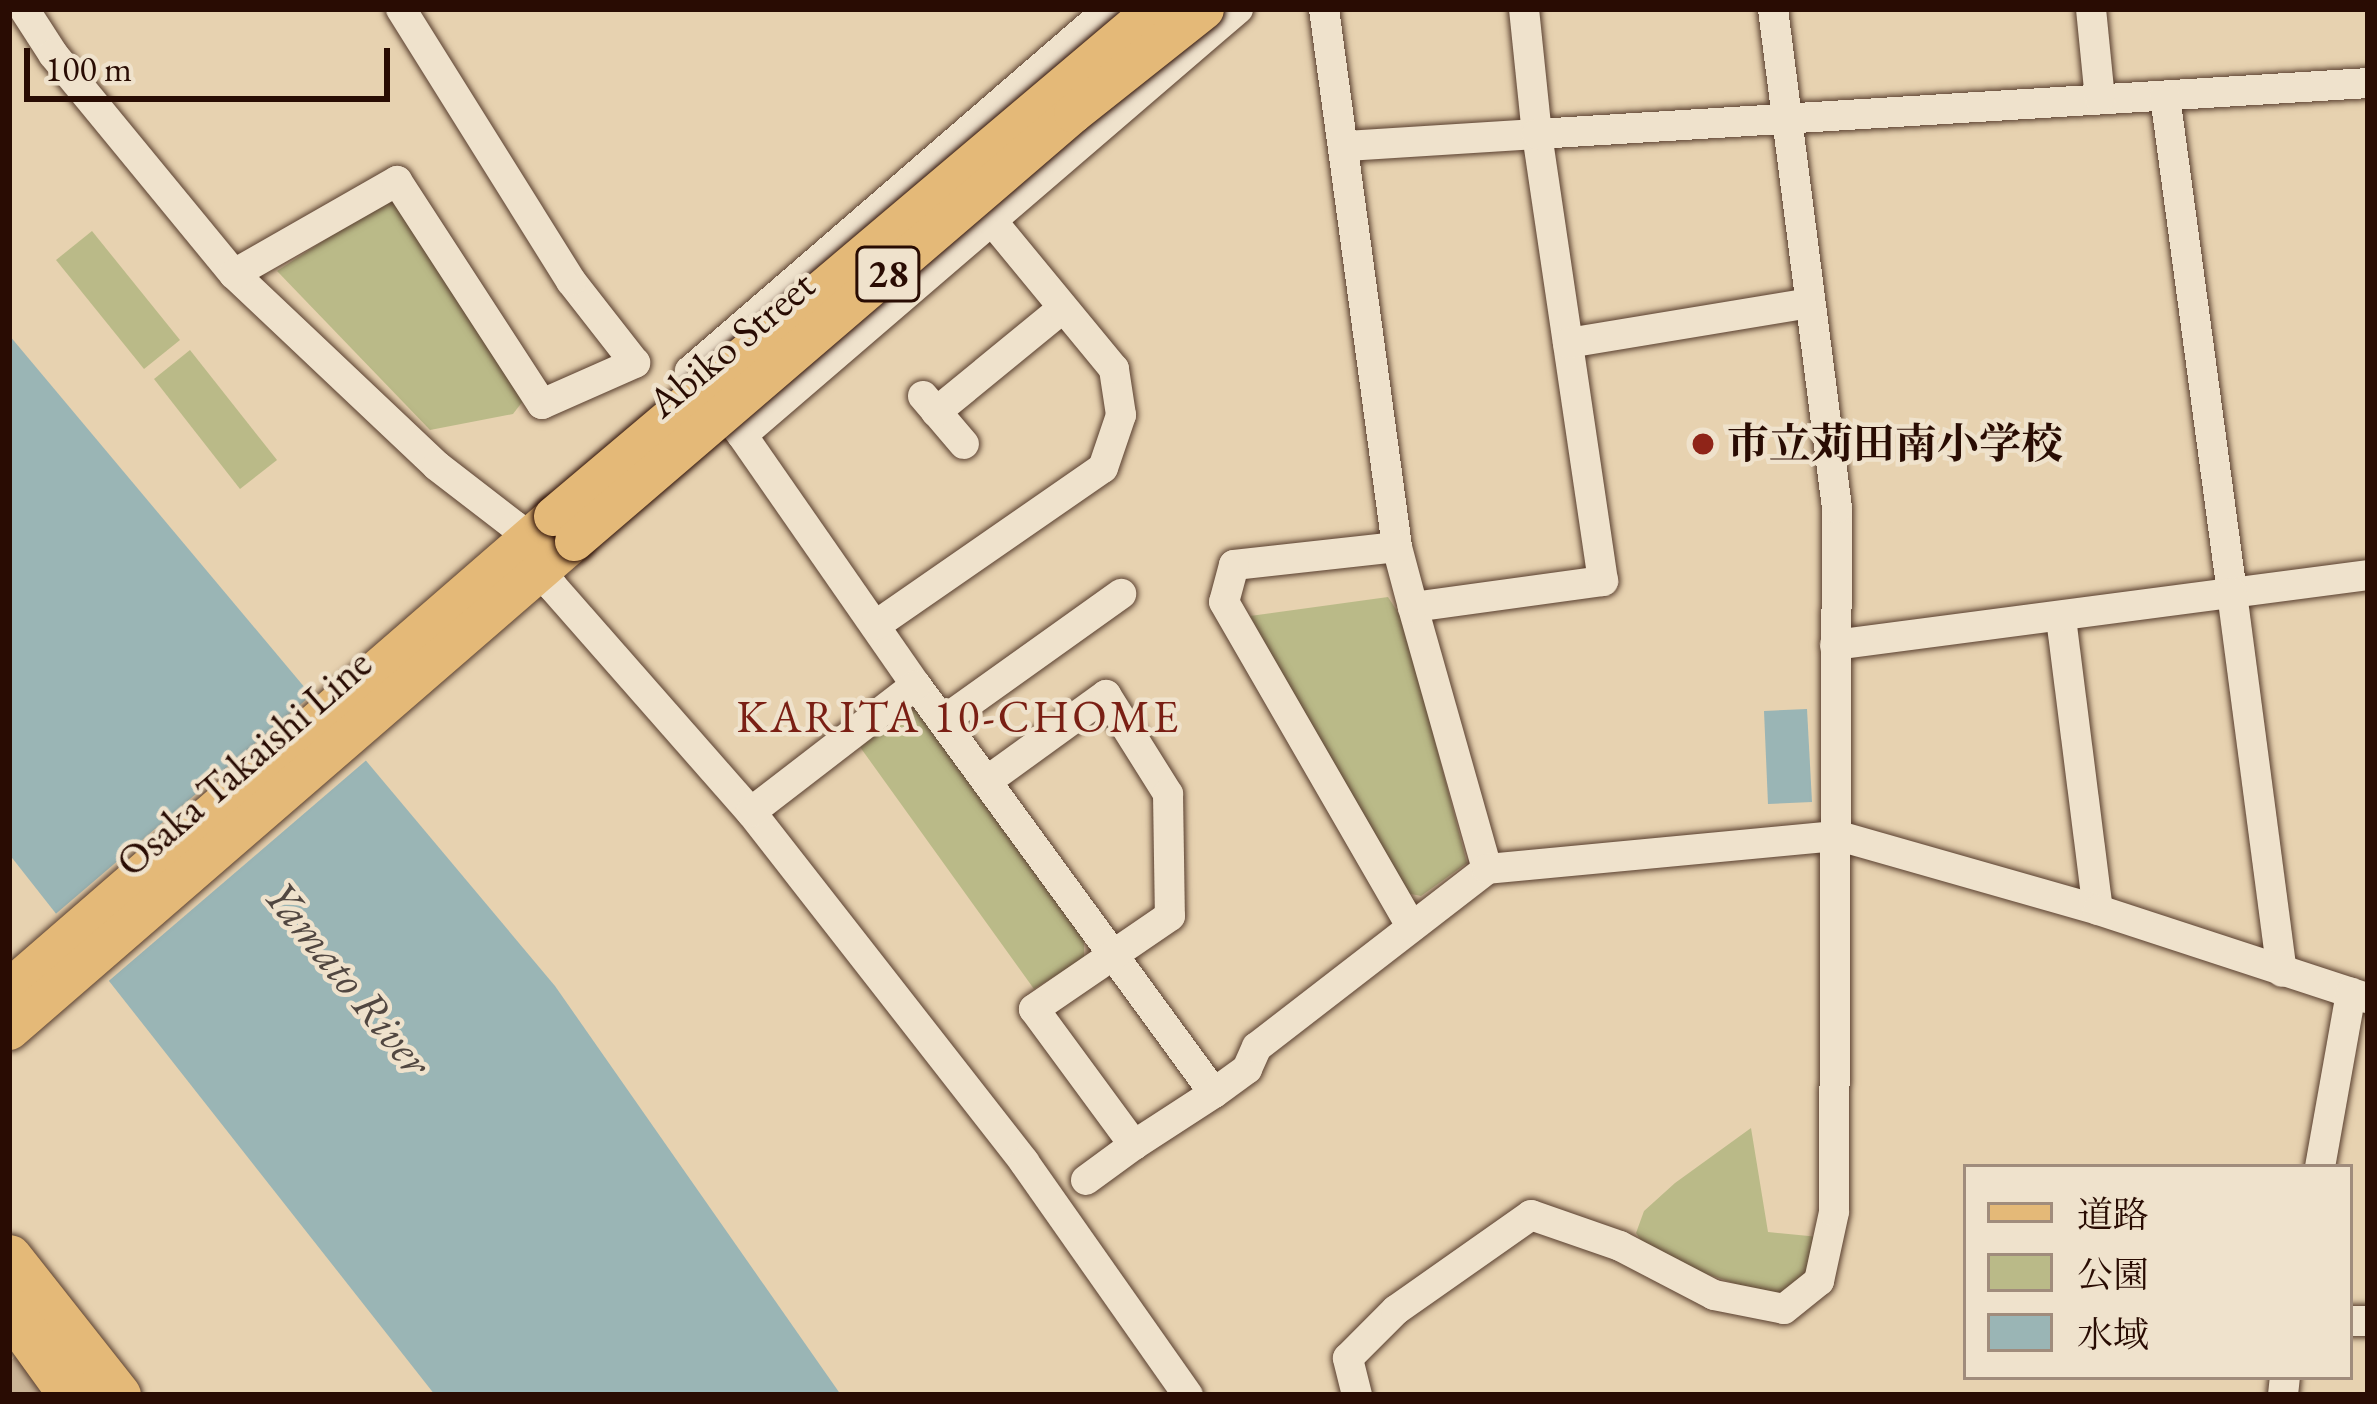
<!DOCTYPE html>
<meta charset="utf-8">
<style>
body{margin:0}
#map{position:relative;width:2377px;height:1404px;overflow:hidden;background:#e7d2b0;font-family:"EB Garamond","Noto Serif JP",serif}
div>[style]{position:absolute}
.green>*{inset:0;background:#baba88}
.water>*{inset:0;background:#9ab5b5}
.pier>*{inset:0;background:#e7d2b0}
.highway-tunnel>*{height:45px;margin-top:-22.5px;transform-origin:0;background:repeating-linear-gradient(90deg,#cab496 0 45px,transparent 0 67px)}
.roads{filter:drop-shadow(0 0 3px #583e2e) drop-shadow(0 0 3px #583e2e)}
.minor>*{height:30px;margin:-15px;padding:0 15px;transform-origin:15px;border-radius:15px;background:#efe2cc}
.major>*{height:39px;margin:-19.5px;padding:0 19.5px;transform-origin:19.5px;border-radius:19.5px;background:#e4b978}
.highway>*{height:45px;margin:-22.5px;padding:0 22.5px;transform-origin:22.5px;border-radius:22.5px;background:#e4b978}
.bridges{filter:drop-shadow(0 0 3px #290c03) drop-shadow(0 0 3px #290c03)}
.major-bridge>*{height:39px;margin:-19.5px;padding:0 19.5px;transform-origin:19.5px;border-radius:19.5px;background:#e4b978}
.dots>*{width:33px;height:33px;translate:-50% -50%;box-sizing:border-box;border:6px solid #efe2cc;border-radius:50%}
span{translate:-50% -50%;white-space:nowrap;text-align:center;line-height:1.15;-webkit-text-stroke:9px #efe2cc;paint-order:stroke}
.shield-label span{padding:3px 9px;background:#efe2cc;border:3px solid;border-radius:9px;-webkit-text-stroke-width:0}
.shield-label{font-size:39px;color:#290c03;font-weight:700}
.street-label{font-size:42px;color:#290c03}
.poi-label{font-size:42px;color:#290c03;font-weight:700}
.left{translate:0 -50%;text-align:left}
.neighbourhood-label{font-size:45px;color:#7a1f14;letter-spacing:3px}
.water-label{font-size:45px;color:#514741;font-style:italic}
.frame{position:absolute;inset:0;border:12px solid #290c03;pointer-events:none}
.legend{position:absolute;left:1963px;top:1164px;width:390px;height:216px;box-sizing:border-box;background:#efe2cc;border:3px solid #a08c7c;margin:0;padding:15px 21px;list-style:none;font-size:36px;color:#290c03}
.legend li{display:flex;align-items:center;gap:24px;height:60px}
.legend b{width:60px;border:3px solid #a08c7c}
.scale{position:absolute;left:24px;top:48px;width:366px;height:54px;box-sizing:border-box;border:6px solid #290c03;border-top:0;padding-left:15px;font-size:36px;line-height:42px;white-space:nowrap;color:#290c03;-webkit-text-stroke:9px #efe2cc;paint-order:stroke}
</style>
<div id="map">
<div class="green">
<i style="clip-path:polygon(391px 197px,526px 397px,513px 414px,430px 430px,277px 271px)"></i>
<i style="clip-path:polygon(92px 231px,180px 340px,144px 369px,56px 260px)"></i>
<i style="clip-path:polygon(190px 350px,277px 460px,240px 489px,154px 379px)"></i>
<i style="clip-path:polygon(1388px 597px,1403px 620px,1467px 863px,1421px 896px,1406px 893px,1250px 616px)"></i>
<i style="clip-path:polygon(911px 709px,922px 712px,1084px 926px,1084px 958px,1034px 989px,860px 747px)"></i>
<i style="clip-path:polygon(1751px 1128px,1768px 1232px,1819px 1237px,1813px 1271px,1791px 1291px,1773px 1296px,1652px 1256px,1636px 1233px,1644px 1211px,1675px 1183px)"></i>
</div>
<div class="water">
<i style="clip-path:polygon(9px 335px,555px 986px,841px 1395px,435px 1395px,9px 854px)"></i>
<i style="clip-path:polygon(1807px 709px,1812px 802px,1768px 804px,1764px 711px)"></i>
</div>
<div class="pier">
<i style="clip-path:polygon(315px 692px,370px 757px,104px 985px,51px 918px)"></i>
</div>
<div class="highway-tunnel">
<i style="left:9px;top:1362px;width:48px;rotate:43.3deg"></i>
</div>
<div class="roads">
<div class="minor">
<i style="left:24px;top:9px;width:54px;rotate:57.2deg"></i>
<i style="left:53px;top:54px;width:285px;rotate:50.6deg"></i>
<i style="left:234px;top:274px;width:279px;rotate:43.4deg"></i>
<i style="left:437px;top:466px;width:98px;rotate:37.6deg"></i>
<i style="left:515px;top:526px;width:72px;rotate:58.1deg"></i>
<i style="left:553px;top:587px;width:300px;rotate:48.7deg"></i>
<i style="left:751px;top:812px;width:444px;rotate:52deg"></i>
<i style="left:1024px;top:1162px;width:285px;rotate:54.9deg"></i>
<i style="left:1109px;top:9px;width:554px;rotate:139.17deg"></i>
<i style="left:690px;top:371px;width:82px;rotate:50.9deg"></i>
<i style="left:742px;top:435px;width:305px;rotate:55.2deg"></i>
<i style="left:916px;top:685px;width:505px;rotate:53.86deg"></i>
<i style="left:1214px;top:1093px;width:41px;rotate:-36deg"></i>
<i style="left:1247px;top:1069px;width:24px;rotate:-66deg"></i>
<i style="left:1257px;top:1047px;width:291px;rotate:-37.7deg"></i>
<i style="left:1487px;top:869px;width:272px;rotate:-105.8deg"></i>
<i style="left:1413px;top:607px;width:192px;rotate:-7.8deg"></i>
<i style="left:1603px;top:581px;width:452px;rotate:-98.4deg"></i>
<i style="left:1537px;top:134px;width:192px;rotate:176.4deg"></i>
<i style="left:1324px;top:9px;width:543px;rotate:82.27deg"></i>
<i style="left:1397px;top:547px;width:62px;rotate:75.1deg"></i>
<i style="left:1524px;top:9px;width:126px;rotate:84.1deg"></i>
<i style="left:1537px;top:134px;width:833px;rotate:-3.51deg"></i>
<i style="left:2091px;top:9px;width:90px;rotate:84.3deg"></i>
<i style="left:2165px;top:96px;width:501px;rotate:82.32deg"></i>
<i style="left:2232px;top:593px;width:137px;rotate:-7.5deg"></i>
<i style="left:234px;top:274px;width:188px;rotate:-29.7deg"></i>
<i style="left:397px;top:181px;width:266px;rotate:57deg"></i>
<i style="left:542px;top:404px;width:102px;rotate:-23.8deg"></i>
<i style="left:635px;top:363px;width:104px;rotate:-128deg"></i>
<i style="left:571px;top:281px;width:321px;rotate:-122deg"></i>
<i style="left:1568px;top:343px;width:244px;rotate:-9.4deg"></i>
<i style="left:923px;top:396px;width:63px;rotate:49.5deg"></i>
<i style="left:936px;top:412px;width:164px;rotate:-39.3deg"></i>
<i style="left:742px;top:435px;width:654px;rotate:-40.66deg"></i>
<i style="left:1397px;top:547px;width:164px;rotate:173.7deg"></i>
<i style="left:1234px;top:565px;width:38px;rotate:105deg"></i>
<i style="left:1224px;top:602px;width:375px;rotate:60deg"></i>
<i style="left:2061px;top:618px;width:294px;rotate:82.8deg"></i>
<i style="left:876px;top:625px;width:276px;rotate:-34.7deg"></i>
<i style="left:1103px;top:468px;width:56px;rotate:-71.2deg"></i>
<i style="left:1121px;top:415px;width:47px;rotate:-98.7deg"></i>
<i style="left:1114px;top:369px;width:193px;rotate:-129.5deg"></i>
<i style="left:1835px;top:645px;width:400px;rotate:-7.5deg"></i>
<i style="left:2232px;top:593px;width:382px;rotate:82.5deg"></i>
<i style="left:943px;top:721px;width:219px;rotate:-35.5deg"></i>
<i style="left:987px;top:781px;width:147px;rotate:-35.9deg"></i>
<i style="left:1106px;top:695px;width:117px;rotate:57.9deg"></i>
<i style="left:1168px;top:794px;width:122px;rotate:89.1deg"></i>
<i style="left:1170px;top:916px;width:165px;rotate:145.6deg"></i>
<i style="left:1034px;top:1009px;width:169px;rotate:53.7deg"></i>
<i style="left:1134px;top:1145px;width:95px;rotate:-33deg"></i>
<i style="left:751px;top:812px;width:208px;rotate:-37.6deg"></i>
<i style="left:1487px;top:869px;width:354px;rotate:-5.4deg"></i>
<i style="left:1839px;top:836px;width:269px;rotate:15.9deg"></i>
<i style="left:2098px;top:910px;width:284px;rotate:18.1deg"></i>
<i style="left:2320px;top:1167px;width:177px;rotate:-79.9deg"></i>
<i style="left:1086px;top:1180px;width:59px;rotate:-36.1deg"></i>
<i style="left:2350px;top:1321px;width:18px"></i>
<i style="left:1357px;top:1395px;width:38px;rotate:-104deg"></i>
<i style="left:1348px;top:1358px;width:68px;rotate:-45deg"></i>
<i style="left:1396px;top:1310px;width:165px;rotate:-35.1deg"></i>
<i style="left:1531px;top:1215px;width:94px;rotate:19.2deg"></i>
<i style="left:1620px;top:1246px;width:106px;rotate:27.5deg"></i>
<i style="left:1714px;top:1295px;width:71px;rotate:11.3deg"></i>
<i style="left:1784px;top:1309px;width:45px;rotate:-38.7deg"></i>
<i style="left:1819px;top:1281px;width:71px;rotate:-77.7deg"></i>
<i style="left:1834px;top:1212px;width:704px;rotate:-89.76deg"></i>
<i style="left:1837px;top:508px;width:503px;rotate:-97.31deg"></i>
<i style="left:2283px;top:1395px;width:18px;rotate:-84deg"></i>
</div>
<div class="major">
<i style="left:9px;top:988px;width:720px;rotate:-40.95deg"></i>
<i style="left:9px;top:1030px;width:747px;rotate:-40.88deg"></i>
</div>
<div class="highway">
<i style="left:9px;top:1257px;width:176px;rotate:51.7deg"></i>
<i style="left:9px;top:1309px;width:106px;rotate:54.2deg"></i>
</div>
</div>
<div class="bridges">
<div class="major-bridge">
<i style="left:553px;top:516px;width:786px;rotate:-40.2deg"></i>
<i style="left:574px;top:541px;width:657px;rotate:-40.62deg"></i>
<i style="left:1073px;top:113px;width:167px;rotate:-38.4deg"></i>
</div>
</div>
<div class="dots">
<i style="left:1703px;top:444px;background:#8f2418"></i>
</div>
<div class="shield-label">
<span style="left:888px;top:274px">28</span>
</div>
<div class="street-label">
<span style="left:731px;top:344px;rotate:-40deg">Abiko Street</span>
<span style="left:244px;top:763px;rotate:-41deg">Osaka Takaishi Line</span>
</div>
<div class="poi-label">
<span class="left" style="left:1727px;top:444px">市立苅田南小学校</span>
</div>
<div class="neighbourhood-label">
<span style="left:959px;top:717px">KARITA 10-CHOME</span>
</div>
<div class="water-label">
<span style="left:348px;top:978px;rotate:51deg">Yamato River</span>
</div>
<div class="frame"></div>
<ul class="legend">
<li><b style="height:15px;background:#e4b978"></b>道路</li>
<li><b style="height:33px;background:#baba88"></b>公園</li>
<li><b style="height:33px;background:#9ab5b5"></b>水域</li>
</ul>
<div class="scale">100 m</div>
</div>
